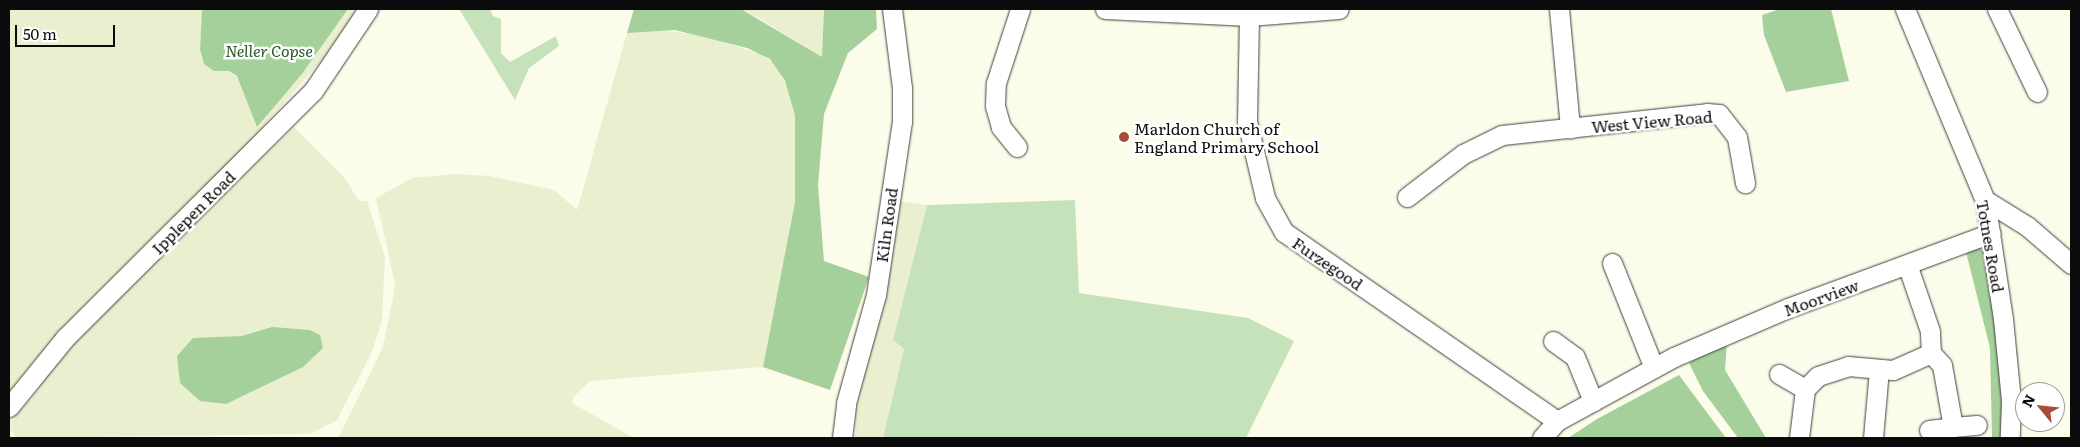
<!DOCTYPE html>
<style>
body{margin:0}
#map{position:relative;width:2080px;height:447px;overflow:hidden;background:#fcfceb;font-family:Literata,serif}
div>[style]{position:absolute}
.farmland>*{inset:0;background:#eaefcf}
.green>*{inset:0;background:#c5e2ba}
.forest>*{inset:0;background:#a6d09b}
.roads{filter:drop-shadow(0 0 1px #3e3e3e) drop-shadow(0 0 1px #3e3e3e)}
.minor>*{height:19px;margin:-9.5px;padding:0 9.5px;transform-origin:9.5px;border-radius:9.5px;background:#fff}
.dots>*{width:14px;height:14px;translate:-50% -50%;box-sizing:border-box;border:2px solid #fff;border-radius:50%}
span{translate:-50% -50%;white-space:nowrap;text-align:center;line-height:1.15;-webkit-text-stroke:5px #fff;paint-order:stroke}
.park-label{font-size:16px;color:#255926;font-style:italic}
.street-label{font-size:16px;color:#0b0b0b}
.poi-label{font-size:16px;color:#0b0b0b}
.left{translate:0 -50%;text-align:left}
.frame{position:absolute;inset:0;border:10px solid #0b0b0b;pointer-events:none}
.north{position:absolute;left:2015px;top:382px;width:50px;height:50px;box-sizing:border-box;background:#fff;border:1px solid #9d9d9d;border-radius:50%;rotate:298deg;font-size:14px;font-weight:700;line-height:20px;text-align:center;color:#0b0b0b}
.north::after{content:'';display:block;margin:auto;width:18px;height:22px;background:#a74c36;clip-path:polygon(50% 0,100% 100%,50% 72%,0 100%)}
.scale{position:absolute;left:15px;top:25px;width:100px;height:22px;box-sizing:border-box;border:2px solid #0b0b0b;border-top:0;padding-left:6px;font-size:15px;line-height:18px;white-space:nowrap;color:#0b0b0b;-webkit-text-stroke:4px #fff;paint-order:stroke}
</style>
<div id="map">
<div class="farmland">
<i style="clip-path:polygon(9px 9px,202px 9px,200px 49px,219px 71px,229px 71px,239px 79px,257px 127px,302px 74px,348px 9px,356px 9px,338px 42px,259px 131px,9px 395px)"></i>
<i style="clip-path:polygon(741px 9px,824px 9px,822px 57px,760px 19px)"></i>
<i style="clip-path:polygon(661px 30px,704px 36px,760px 54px,773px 62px,791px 94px,795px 115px,795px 202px,763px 367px,590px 381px,574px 396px,572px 403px,634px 438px,338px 438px,383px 347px,392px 303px,395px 284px,376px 198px,412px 178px,456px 174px,489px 176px,554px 190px,577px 210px,627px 33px)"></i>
<i style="clip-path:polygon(294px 127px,344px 177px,359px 201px,367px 201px,385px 257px,382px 320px,372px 352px,337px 420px,310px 434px,17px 438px,9px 429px,9px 421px,32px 398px,59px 355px)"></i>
<i style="clip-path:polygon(896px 201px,927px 205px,893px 340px,904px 349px,883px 438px,855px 438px,856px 412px)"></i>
</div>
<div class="green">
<i style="clip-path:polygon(459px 9px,490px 9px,493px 16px,501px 19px,501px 53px,510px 62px,556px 36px,559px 46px,529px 68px,515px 100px)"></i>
<i style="clip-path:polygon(1075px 200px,1079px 293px,1248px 318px,1294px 341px,1246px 438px,883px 438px,904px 349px,893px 340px,927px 205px)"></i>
</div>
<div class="forest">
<i style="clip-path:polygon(202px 9px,348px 9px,302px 74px,257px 127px,237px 76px,229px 71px,214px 71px,204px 64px,200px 49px)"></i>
<i style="clip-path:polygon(634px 9px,741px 9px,822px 57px,824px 9px,876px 9px,877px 29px,848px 53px,824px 114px,818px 185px,824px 261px,869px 277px,830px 390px,763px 367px,795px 202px,795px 115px,785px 81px,770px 59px,747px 48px,675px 30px,627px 33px)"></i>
<i style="clip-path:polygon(1780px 9px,1831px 9px,1849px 81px,1786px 92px,1764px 35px,1762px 15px)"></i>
<i style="clip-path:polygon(1986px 243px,2004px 381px,2004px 438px,1992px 438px,1990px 348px,1966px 252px)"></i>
<i style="clip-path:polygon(272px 327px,310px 330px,320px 335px,323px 348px,303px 367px,226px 404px,200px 401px,180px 383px,177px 356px,193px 338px,242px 336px)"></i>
<i style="clip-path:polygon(1727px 341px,1725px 370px,1766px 438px,1738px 438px,1703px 391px,1689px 363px)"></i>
<i style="clip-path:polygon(1679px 375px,1726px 438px,1568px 438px,1597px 419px)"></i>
</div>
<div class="roads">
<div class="minor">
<i style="left:1105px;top:9px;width:144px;rotate:2.8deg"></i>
<i style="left:1249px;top:16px;width:90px;rotate:-4.4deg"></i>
<i style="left:1559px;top:9px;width:120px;rotate:84.7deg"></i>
<i style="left:1905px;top:9px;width:207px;rotate:67.3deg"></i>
<i style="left:1985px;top:200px;width:120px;rotate:81.4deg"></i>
<i style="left:2003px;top:319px;width:81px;rotate:84.4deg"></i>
<i style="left:2011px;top:400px;width:38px;rotate:92deg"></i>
<i style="left:1997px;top:9px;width:92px;rotate:64.3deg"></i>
<i style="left:1249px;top:16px;width:105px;rotate:91.1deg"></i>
<i style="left:1247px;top:121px;width:79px;rotate:76.8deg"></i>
<i style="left:1265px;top:198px;width:39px;rotate:61deg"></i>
<i style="left:1284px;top:232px;width:332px;rotate:34.7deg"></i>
<i style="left:1017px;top:147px;width:26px;rotate:-129deg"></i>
<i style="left:1001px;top:127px;width:22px;rotate:-106deg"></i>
<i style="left:995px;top:106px;width:23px;rotate:-88deg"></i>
<i style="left:996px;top:83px;width:78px;rotate:-72deg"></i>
<i style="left:1407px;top:197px;width:71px;rotate:-37.5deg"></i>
<i style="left:1463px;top:154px;width:43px;rotate:-26deg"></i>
<i style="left:1502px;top:135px;width:206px;rotate:-6.1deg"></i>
<i style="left:1707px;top:113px;width:12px;rotate:5deg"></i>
<i style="left:1719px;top:114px;width:29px;rotate:52deg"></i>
<i style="left:1737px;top:137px;width:47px;rotate:80.1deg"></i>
<i style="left:1985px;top:200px;width:49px;rotate:31.8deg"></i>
<i style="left:2027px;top:226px;width:58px;rotate:40.8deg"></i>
<i style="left:1612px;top:263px;width:113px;rotate:68.2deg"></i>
<i style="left:1553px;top:341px;width:27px;rotate:36deg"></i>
<i style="left:1575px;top:357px;width:48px;rotate:67.8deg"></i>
<i style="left:1779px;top:374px;width:30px;rotate:30deg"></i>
<i style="left:9px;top:407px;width:89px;rotate:-50.9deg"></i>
<i style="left:65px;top:338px;width:350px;rotate:-44.9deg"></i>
<i style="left:313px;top:91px;width:99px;rotate:-56.1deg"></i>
<i style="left:1953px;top:427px;width:24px;rotate:-5deg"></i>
<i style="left:1929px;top:430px;width:24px;rotate:-7deg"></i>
<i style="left:1953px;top:427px;width:63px;rotate:-100.1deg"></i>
<i style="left:1942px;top:365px;width:16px;rotate:-133deg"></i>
<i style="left:842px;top:438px;width:35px;rotate:-83deg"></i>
<i style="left:846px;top:403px;width:112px;rotate:-74.5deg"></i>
<i style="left:876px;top:295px;width:175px;rotate:-81.5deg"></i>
<i style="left:902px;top:122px;width:34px;rotate:-90deg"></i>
<i style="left:902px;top:88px;width:80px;rotate:-97.2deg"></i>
<i style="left:1542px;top:438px;width:23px;rotate:-49deg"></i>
<i style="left:1557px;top:421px;width:133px;rotate:-28.7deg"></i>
<i style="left:1674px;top:357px;width:124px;rotate:-23.3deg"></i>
<i style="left:1788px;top:308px;width:216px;rotate:-20.3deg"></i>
<i style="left:1799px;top:438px;width:49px;rotate:-83deg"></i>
<i style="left:1805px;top:389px;width:18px;rotate:-45deg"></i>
<i style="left:1818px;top:376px;width:32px;rotate:-18deg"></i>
<i style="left:1848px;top:366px;width:45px;rotate:5.1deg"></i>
<i style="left:1893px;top:370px;width:42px;rotate:-24.1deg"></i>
<i style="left:1931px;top:353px;width:22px;rotate:-93deg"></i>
<i style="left:1930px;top:331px;width:68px;rotate:-109deg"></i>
<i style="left:1873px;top:438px;width:68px;rotate:-85deg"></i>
</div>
</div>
<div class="dots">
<i style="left:1124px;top:137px;background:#a74c36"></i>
</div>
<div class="park-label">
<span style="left:269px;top:50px">Neller Copse</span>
</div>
<div class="street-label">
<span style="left:1652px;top:121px;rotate:-5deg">West View Road</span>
<span style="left:193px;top:212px;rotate:-45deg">Ipplepen Road</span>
<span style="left:886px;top:225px;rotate:-82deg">Kiln Road</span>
<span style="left:1991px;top:246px;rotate:80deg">Totnes Road</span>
<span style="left:1328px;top:263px;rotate:34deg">Furzegood</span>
<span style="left:1821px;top:297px;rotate:-20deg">Moorview</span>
</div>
<div class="poi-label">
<span class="left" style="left:1134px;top:137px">Marldon Church of<br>England Primary School</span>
</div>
<div class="frame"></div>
<div class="north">N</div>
<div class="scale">50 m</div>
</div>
